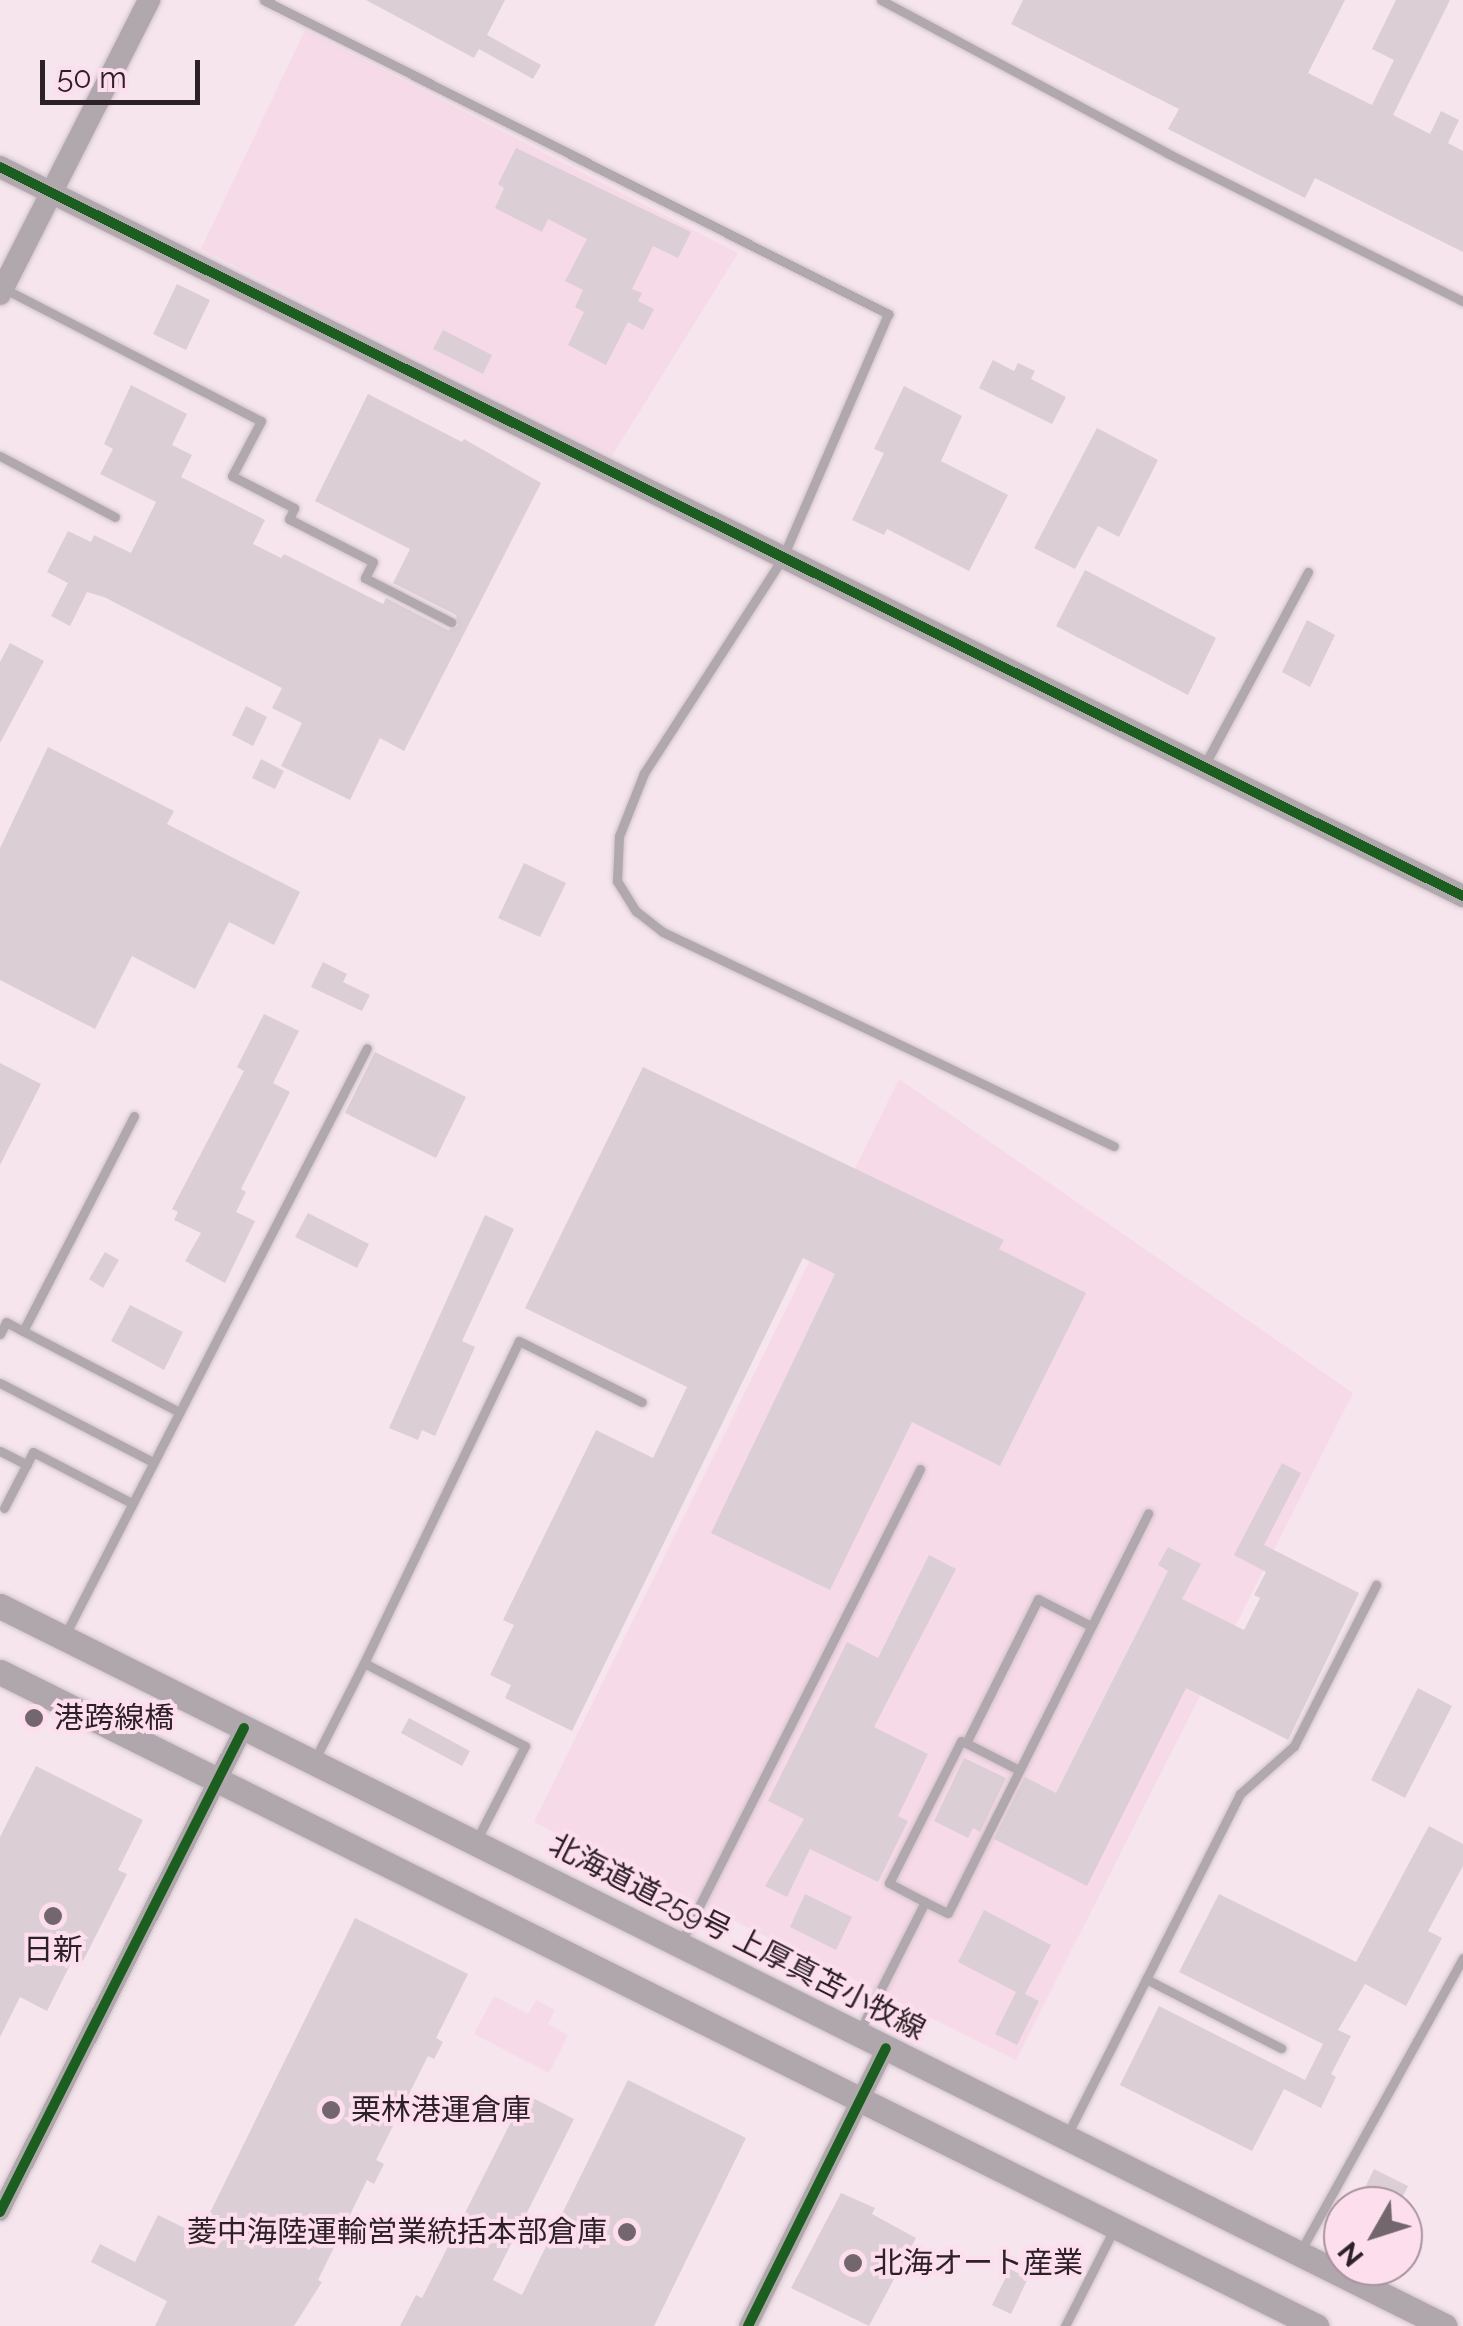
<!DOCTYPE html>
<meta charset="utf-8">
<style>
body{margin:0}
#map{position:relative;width:1463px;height:2326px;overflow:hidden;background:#f6e5ed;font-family:Raleway,"Noto Sans JP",sans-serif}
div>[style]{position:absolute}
.built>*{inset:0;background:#f7dae8}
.building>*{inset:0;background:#dbced5}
.roads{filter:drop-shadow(0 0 2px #d0c3c9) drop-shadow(0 0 2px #d0c3c9)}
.service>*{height:9px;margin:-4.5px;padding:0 4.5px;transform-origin:4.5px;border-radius:4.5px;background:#b0a8ac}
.minor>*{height:18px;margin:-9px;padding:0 9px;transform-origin:9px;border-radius:9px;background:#b0a8ac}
.tertiary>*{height:22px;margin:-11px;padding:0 11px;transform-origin:11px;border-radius:11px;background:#b0a8ac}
.secondary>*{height:25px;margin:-12.5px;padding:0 12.5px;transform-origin:12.5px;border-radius:12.5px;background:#b0a7ac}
.cycleway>*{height:10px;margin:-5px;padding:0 5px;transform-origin:5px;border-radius:5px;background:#1b5e20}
.dots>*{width:28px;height:28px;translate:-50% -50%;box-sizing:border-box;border:5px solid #fddeec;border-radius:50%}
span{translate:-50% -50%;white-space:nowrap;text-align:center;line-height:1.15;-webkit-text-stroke:8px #fddeec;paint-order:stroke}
.poi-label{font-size:30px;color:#2c2126}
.left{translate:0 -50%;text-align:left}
.right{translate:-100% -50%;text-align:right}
.street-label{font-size:30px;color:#2c2126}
.north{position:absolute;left:1323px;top:2186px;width:100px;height:100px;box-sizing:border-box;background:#fddeec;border:2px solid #a9929d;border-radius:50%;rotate:231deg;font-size:28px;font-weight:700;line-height:40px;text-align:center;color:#2c2126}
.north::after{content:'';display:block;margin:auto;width:35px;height:45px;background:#73666c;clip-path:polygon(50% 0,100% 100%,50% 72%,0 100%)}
.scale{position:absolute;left:40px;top:60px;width:160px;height:45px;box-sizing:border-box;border:5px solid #2c2126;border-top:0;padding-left:12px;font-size:30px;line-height:35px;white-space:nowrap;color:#2c2126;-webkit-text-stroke:8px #fddeec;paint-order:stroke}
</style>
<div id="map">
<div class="built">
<i style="clip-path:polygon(305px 30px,738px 253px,612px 456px,201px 249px)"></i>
<i style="clip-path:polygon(899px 1079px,1353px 1393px,1016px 2060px,534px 1822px)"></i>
<i style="clip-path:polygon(494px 1996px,528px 2014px,536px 2000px,555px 2010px,548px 2024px,568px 2035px,549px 2073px,474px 2034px)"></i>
</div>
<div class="building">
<i style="clip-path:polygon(366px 0,505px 0,487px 35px,541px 65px,533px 79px,479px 49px,474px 58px)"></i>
<i style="clip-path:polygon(1023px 0,1345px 0,1308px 73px,1372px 105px,1394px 60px,1372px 49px,1396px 0,1450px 0,1393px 115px,1430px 134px,1441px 111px,1459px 120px,1448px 143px,1463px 151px,1463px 252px,1315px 178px,1305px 198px,1168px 129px,1179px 109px,1011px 24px)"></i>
<i style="clip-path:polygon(516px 148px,691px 232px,678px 258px,653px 246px,632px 289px,642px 293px,638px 301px,654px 309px,643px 330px,628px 322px,606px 365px,568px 345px,584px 312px,575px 307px,583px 290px,565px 281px,587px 239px,548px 219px,542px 232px,495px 208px,504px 188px,498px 184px)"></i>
<i style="clip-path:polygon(177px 284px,210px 300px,186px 350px,153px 334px)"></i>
<i style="clip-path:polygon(443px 330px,492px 355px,483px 374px,433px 349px)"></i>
<i style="clip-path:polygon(993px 360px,1014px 371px,1018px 363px,1035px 371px,1031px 379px,1066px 397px,1052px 424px,979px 388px)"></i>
<i style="clip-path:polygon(131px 385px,187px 414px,172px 445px,192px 455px,181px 477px,265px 520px,253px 544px,281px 558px,284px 554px,383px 604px,386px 598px,448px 630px,458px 626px,456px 615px,393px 583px,410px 549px,315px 501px,368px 394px,462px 442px,464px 439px,541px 483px,404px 751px,380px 738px,350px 800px,281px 766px,302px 723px,272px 708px,282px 688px,104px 597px,87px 592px,70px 626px,51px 616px,68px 583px,47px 572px,68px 531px,91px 542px,94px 535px,131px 553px,156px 502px,100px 474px,113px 449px,104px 444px)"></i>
<i style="clip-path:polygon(904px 386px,962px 416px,941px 461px,1008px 495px,969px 571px,887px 529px,884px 535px,852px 520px,884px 453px,874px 449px)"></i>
<i style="clip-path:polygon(1097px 428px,1158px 460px,1119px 537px,1098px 526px,1075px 569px,1034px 548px)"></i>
<i style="clip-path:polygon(1085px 570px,1216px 638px,1188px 695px,1056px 626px)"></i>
<i style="clip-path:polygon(1307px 620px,1335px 635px,1310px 687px,1282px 672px)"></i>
<i style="clip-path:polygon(10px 643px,44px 661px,0 743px,0 662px)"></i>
<i style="clip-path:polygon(246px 706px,267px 717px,253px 746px,232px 735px)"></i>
<i style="clip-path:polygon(48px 747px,174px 811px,167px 824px,300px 892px,274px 945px,229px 922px,195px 989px,132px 956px,95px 1029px,0 980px,0 848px)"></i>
<i style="clip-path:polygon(261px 759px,284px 771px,275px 789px,252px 778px)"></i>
<i style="clip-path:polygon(524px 863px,566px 883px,540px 937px,498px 918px)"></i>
<i style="clip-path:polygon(323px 962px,347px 974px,343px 982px,370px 995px,362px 1011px,311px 987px)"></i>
<i style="clip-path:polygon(264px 1014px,299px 1031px,273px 1083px,290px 1092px,241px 1189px,246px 1192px,236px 1212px,255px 1221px,225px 1283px,185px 1261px,201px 1233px,174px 1220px,178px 1212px,172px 1209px,244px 1071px,237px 1067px)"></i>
<i style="clip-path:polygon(375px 1052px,466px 1097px,436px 1158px,345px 1113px)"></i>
<i style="clip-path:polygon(0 1063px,41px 1084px,0 1165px)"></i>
<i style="clip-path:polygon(643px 1067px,1004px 1240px,999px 1249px,1086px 1293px,1000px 1466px,912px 1422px,830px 1590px,711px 1533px,835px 1274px,803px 1258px,572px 1731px,505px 1698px,511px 1685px,490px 1675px,514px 1625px,503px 1620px,596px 1430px,653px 1458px,687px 1387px,525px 1308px)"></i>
<i style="clip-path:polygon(308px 1213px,369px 1244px,357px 1268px,295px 1237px)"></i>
<i style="clip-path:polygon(485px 1215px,514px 1229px,462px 1341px,475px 1347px,435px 1436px,422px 1430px,418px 1440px,389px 1428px)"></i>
<i style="clip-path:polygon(105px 1252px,119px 1260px,103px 1288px,89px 1279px)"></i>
<i style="clip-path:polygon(130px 1305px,183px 1332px,164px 1370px,111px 1341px)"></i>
<i style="clip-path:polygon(1282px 1463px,1301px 1473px,1264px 1545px,1359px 1593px,1288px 1740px,1186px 1688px,1087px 1886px,994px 1839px,1025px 1777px,1056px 1793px,1168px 1571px,1158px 1565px,1168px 1547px,1201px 1564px,1182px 1599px,1244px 1630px,1260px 1598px,1254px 1595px,1266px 1572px,1234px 1555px)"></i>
<i style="clip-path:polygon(929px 1555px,956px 1569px,874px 1727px,928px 1754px,898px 1816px,908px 1821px,878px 1882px,810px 1849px,787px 1897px,765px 1886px,804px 1819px,768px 1801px,847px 1642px,878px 1658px)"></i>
<i style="clip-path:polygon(1418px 1688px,1452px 1706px,1405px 1798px,1371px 1780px)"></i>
<i style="clip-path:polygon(409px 1718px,470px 1751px,462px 1766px,401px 1733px)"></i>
<i style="clip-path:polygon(964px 1758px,1006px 1778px,980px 1832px,973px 1828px,968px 1838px,934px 1821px)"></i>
<i style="clip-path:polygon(36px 1766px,143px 1820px,118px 1870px,127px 1874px,83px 1961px,74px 1957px,47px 2011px,20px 1997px,0 2037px,0 1837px)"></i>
<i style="clip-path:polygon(1429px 1826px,1463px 1844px,1463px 1866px,1428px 1931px,1442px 1938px,1406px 2006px,1365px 1984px,1338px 2030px,1351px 2036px,1331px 2074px,1336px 2077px,1321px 2108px,1284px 2089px,1252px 2151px,1120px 2085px,1159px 2006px,1305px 2080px,1323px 2044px,1179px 1972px,1219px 1894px,1356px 1962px)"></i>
<i style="clip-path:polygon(805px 1894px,852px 1917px,836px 1950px,790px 1927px)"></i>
<i style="clip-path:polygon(984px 1910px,1051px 1945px,1025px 1994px,1039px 2001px,1017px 2045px,995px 2034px,1016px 1992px,958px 1962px)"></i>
<i style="clip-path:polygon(355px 1918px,468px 1974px,436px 2038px,443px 2042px,434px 2059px,428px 2056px,376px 2160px,384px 2164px,374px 2184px,367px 2180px,318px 2280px,322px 2282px,294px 2326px,155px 2326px,167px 2301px,91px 2262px,100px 2244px,135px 2262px,158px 2215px,199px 2235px)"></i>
<i style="clip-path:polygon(628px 2080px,746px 2138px,654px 2326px,400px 2326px,416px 2295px,422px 2298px,525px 2094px,574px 2119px,493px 2280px,522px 2295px)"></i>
<i style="clip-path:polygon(1374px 2169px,1408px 2186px,1398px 2206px,1356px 2206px)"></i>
<i style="clip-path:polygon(841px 2193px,875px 2208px,872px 2214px,916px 2238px,869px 2326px,791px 2288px)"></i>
<i style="clip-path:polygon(1010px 2269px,1028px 2278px,1011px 2314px,992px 2305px)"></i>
</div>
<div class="roads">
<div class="service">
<i style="left:264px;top:0;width:699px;rotate:26.71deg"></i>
<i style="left:888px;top:314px;width:267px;rotate:113.4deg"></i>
<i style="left:782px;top:559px;width:255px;rotate:122.8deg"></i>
<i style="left:644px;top:773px;width:68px;rotate:111.6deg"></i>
<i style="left:619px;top:836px;width:45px;rotate:92.5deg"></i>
<i style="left:617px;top:881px;width:36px;rotate:58deg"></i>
<i style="left:636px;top:911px;width:34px;rotate:38deg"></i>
<i style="left:663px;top:932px;width:499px;rotate:25.4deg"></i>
<i style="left:881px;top:0;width:324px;rotate:28.1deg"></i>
<i style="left:1167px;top:153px;width:331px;rotate:26.6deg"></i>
<i style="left:3px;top:288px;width:290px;rotate:27.3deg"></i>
<i style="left:261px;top:421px;width:62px;rotate:117.8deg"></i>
<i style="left:232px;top:476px;width:70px;rotate:27.3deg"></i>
<i style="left:294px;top:508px;width:12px;rotate:114deg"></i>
<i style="left:289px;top:519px;width:94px;rotate:27.1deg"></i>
<i style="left:373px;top:562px;width:18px;rotate:117deg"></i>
<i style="left:365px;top:578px;width:97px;rotate:27.1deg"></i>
<i style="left:0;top:456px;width:130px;rotate:27.9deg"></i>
<i style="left:1205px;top:764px;width:218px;rotate:-61.8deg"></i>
<i style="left:134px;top:1116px;width:242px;rotate:117.3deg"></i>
<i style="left:23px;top:1331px;width:176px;rotate:27.4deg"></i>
<i style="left:0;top:1334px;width:13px;rotate:-63deg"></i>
<i style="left:6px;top:1322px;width:19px;rotate:28deg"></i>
<i style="left:0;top:1383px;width:172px;rotate:27.3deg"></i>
<i style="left:0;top:1451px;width:30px;rotate:27deg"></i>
<i style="left:4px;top:1508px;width:63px;rotate:-62.6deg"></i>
<i style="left:33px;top:1452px;width:111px;rotate:27.3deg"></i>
<i style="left:64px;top:1637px;width:662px;rotate:-62.78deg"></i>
<i style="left:364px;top:1663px;width:357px;rotate:-64.3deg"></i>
<i style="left:519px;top:1341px;width:137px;rotate:26.4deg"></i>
<i style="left:315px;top:1759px;width:108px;rotate:-63deg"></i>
<i style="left:364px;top:1663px;width:181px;rotate:27.3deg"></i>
<i style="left:525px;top:1746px;width:107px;rotate:117.3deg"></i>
<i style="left:1019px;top:1770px;width:59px;rotate:-153deg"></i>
<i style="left:966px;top:1743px;width:161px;rotate:-63.4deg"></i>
<i style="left:1038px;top:1599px;width:59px;rotate:27deg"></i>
<i style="left:925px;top:1902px;width:41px;rotate:-152.2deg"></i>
<i style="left:889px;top:1883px;width:159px;rotate:-63.1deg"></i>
<i style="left:961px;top:1741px;width:5px;rotate:22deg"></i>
<i style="left:681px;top:1942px;width:530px;rotate:-63.19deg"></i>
<i style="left:1146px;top:1979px;width:152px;rotate:27.1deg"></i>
<i style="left:859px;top:2032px;width:146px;rotate:-63.1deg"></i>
<i style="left:925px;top:1902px;width:25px;rotate:26deg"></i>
<i style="left:948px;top:1913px;width:447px;rotate:-63.4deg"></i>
<i style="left:1067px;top:2135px;width:382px;rotate:-63.1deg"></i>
<i style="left:1240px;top:1794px;width:72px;rotate:-41.6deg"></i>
<i style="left:1294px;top:1746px;width:181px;rotate:-63deg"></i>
<i style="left:1300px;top:2252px;width:336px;rotate:-61deg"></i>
<i style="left:1065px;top:2326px;width:109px;rotate:-63.2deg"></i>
</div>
<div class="minor">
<i style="left:0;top:2212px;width:542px;rotate:-63.25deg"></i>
<i style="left:748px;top:2326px;width:310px;rotate:-63.6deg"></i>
</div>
<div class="tertiary">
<i style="left:0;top:167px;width:1635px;rotate:26.49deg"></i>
<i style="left:0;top:294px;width:330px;rotate:-63.1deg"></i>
</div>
<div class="secondary">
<i style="left:0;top:1606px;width:1614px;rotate:26.49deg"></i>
<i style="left:0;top:1672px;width:1470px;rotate:26.43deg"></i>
</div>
</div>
<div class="cycleway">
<i style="left:0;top:167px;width:1635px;rotate:26.49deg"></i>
<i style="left:0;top:2212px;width:542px;rotate:-63.25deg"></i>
<i style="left:748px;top:2326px;width:310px;rotate:-63.6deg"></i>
</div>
<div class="dots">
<i style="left:34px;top:1718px;background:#73666c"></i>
<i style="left:53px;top:1916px;background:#73666c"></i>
<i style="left:331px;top:2110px;background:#73666c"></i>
<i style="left:627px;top:2232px;background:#73666c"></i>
<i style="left:853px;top:2263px;background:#73666c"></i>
</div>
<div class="poi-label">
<span class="left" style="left:54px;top:1718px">港跨線橋</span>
<span style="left:53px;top:1950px">日新</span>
<span class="left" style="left:351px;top:2110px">栗林港運倉庫</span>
<span class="right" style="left:607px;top:2232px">菱中海陸運輸営業統括本部倉庫</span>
<span class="left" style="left:873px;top:2263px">北海オート産業</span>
</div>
<div class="street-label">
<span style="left:737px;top:1937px;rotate:27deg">北海道道259号 上厚真苫小牧線</span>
</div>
<div class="north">N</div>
<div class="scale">50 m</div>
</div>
